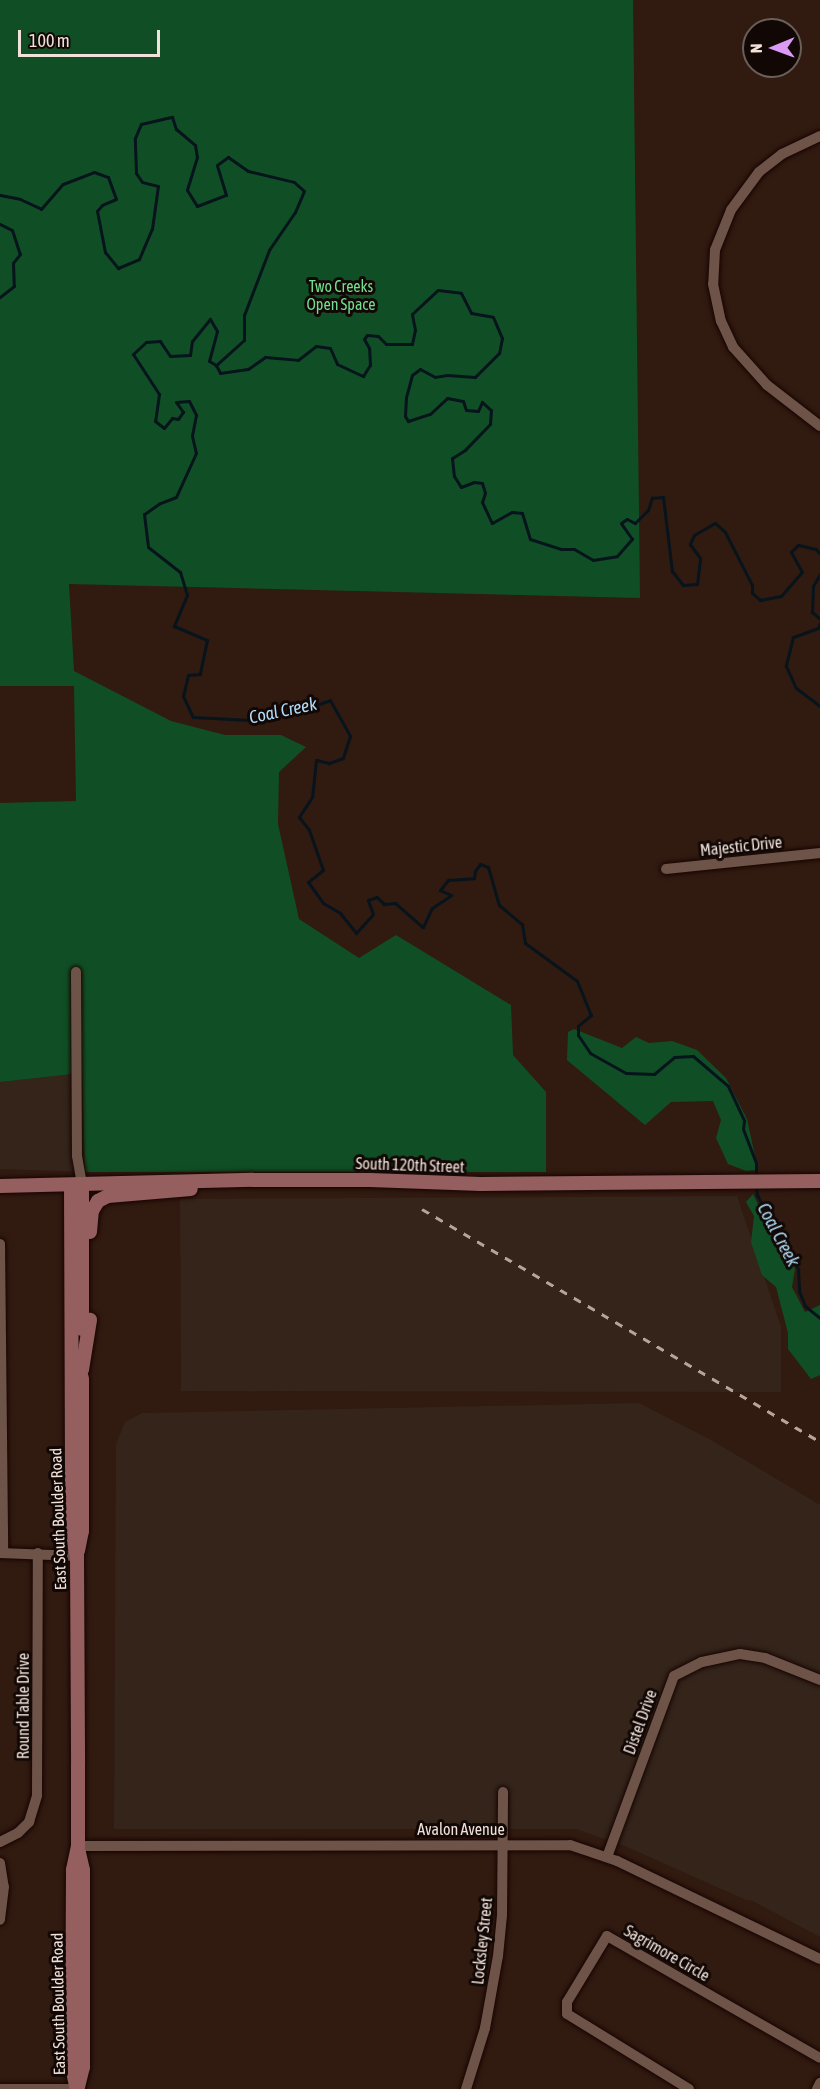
<!DOCTYPE html>
<style>
body{margin:0}
#map{position:relative;width:820px;height:2089px;overflow:hidden;background:#311a10;font-family:"Asap Condensed",sans-serif}
div>[style]{position:absolute}
.industrial>*{inset:0;background:#34241a}
.green>*{inset:0;background:#104f25}
.stream>*{height:3px;margin:-1.5px;padding:0 1.5px;transform-origin:1.5px;border-radius:1.5px;background:#07141c}
.roads{filter:drop-shadow(0 0 2px #170500) drop-shadow(0 0 2px #170500)}
.street>*{height:10px;margin:-5px;padding:0 5px;transform-origin:5px;border-radius:5px;background:#6e5348}
.secondary>*{height:14px;margin:-7px;padding:0 7px;transform-origin:7px;border-radius:7px;background:#955f60}
.rail>*{height:3px;margin-top:-1.5px;transform-origin:0;background:repeating-linear-gradient(90deg,#b7a59d 0 8px,transparent 0 16px)}
span{translate:-50% -50%;white-space:nowrap;text-align:center;line-height:1.15;-webkit-text-stroke:6px #110805;paint-order:stroke}
.park-label{font-size:16px;color:#73de8e}
.street-label{font-size:16px;color:#f1e1da}
.water-label{font-size:18px;color:#b0dcf8;font-style:italic}
.north{position:absolute;left:742px;top:18px;width:60px;height:60px;box-sizing:border-box;background:#110805;border:2px solid #6b5f5a;border-radius:50%;rotate:269deg;font-size:16px;font-weight:700;line-height:24px;text-align:center;color:#f1e1da}
.north::after{content:'';display:block;margin:auto;width:21px;height:27px;background:#da9af6;clip-path:polygon(50% 0,100% 100%,50% 72%,0 100%)}
.scale{position:absolute;left:18px;top:30px;width:142px;height:27px;box-sizing:border-box;border:3px solid #f1e1da;border-top:0;padding-left:8px;font-size:18px;line-height:21px;white-space:nowrap;color:#f1e1da;-webkit-text-stroke:4px #110805;paint-order:stroke}
</style>
<div id="map">
<div class="industrial">
<i style="clip-path:polygon(82px 1073px,85px 1172px,0 1169px,0 1082px)"></i>
<i style="clip-path:polygon(737px 1196px,781px 1327px,781px 1392px,181px 1391px,180px 1199px)"></i>
<i style="clip-path:polygon(639px 1403px,713px 1441px,820px 1505px,820px 1937px,751px 1900px,746px 1900px,625px 1846px,576px 1829px,114px 1829px,116px 1444px,125px 1422px,142px 1413px)"></i>
</div>
<div class="green">
<i style="clip-path:polygon(0 0,633px 0,640px 598px,69px 584px,74px 671px,171px 721px,225px 735px,281px 735px,306px 747px,279px 772px,278px 824px,299px 919px,359px 958px,396px 935px,511px 1005px,513px 1055px,546px 1092px,546px 1172px,85px 1172px,82px 1073px,0 1082px,0 803px,76px 801px,74px 686px,0 686px)"></i>
<i style="clip-path:polygon(574px 1029px,622px 1048px,636px 1037px,649px 1043px,672px 1041px,697px 1050px,726px 1078px,747px 1119px,758px 1170px,746px 1171px,728px 1164px,716px 1138px,721px 1120px,713px 1101px,671px 1102px,645px 1125px,567px 1060px,568px 1032px)"></i>
<i style="clip-path:polygon(753px 1194px,770px 1229px,795px 1269px,792px 1287px,805px 1312px,820px 1305px,820px 1375px,811px 1379px,788px 1349px,788px 1333px,776px 1287px,762px 1275px,751px 1242px,754px 1216px,746px 1202px)"></i>
</div>
<div class="stream">
<i style="left:0;top:195px;width:20px;rotate:11deg"></i>
<i style="left:20px;top:199px;width:23px;rotate:25deg"></i>
<i style="left:41px;top:209px;width:33px;rotate:-49deg"></i>
<i style="left:63px;top:184px;width:33px;rotate:-21deg"></i>
<i style="left:94px;top:172px;width:15px;rotate:20deg"></i>
<i style="left:108px;top:177px;width:23px;rotate:70deg"></i>
<i style="left:116px;top:199px;width:15px;rotate:157deg"></i>
<i style="left:102px;top:205px;width:8px;rotate:130deg"></i>
<i style="left:97px;top:211px;width:42px;rotate:79deg"></i>
<i style="left:105px;top:252px;width:21px;rotate:51deg"></i>
<i style="left:118px;top:268px;width:23px;rotate:-23deg"></i>
<i style="left:139px;top:259px;width:33px;rotate:-67deg"></i>
<i style="left:152px;top:229px;width:43px;rotate:-82.1deg"></i>
<i style="left:158px;top:186px;width:16px;rotate:-166deg"></i>
<i style="left:142px;top:182px;width:11px;rotate:-124deg"></i>
<i style="left:136px;top:173px;width:35px;rotate:-92deg"></i>
<i style="left:135px;top:138px;width:15px;rotate:-67deg"></i>
<i style="left:141px;top:124px;width:32px;rotate:-13deg"></i>
<i style="left:172px;top:117px;width:13px;rotate:72deg"></i>
<i style="left:176px;top:129px;width:25px;rotate:40deg"></i>
<i style="left:195px;top:145px;width:12px;rotate:81deg"></i>
<i style="left:197px;top:157px;width:34px;rotate:107deg"></i>
<i style="left:187px;top:190px;width:19px;rotate:58deg"></i>
<i style="left:197px;top:206px;width:31px;rotate:-21deg"></i>
<i style="left:226px;top:195px;width:31px;rotate:-107deg"></i>
<i style="left:217px;top:165px;width:14px;rotate:-36deg"></i>
<i style="left:228px;top:157px;width:24px;rotate:35deg"></i>
<i style="left:248px;top:171px;width:47px;rotate:13.4deg"></i>
<i style="left:294px;top:182px;width:13px;rotate:42deg"></i>
<i style="left:304px;top:191px;width:23px;rotate:113deg"></i>
<i style="left:295px;top:212px;width:46px;rotate:124.4deg"></i>
<i style="left:269px;top:250px;width:70px;rotate:111deg"></i>
<i style="left:244px;top:315px;width:25px;rotate:90deg"></i>
<i style="left:244px;top:340px;width:38px;rotate:138deg"></i>
<i style="left:216px;top:365px;width:8px;rotate:-150deg"></i>
<i style="left:209px;top:361px;width:31px;rotate:-75deg"></i>
<i style="left:217px;top:331px;width:14px;rotate:-120deg"></i>
<i style="left:210px;top:319px;width:28px;rotate:129deg"></i>
<i style="left:192px;top:341px;width:14px;rotate:98deg"></i>
<i style="left:190px;top:355px;width:20px;rotate:177deg"></i>
<i style="left:170px;top:356px;width:18px;rotate:-124deg"></i>
<i style="left:160px;top:341px;width:14px;rotate:176deg"></i>
<i style="left:146px;top:342px;width:18px;rotate:137deg"></i>
<i style="left:133px;top:354px;width:48px;rotate:57deg"></i>
<i style="left:159px;top:394px;width:27px;rotate:98deg"></i>
<i style="left:155px;top:421px;width:11px;rotate:38deg"></i>
<i style="left:164px;top:428px;width:13px;rotate:-51deg"></i>
<i style="left:172px;top:418px;width:6px;rotate:9deg"></i>
<i style="left:178px;top:419px;width:9px;rotate:-54deg"></i>
<i style="left:183px;top:412px;width:12px;rotate:-125deg"></i>
<i style="left:176px;top:402px;width:13px;rotate:-4deg"></i>
<i style="left:189px;top:401px;width:16px;rotate:63deg"></i>
<i style="left:196px;top:415px;width:21px;rotate:101deg"></i>
<i style="left:192px;top:436px;width:17px;rotate:77deg"></i>
<i style="left:196px;top:453px;width:48px;rotate:114.4deg"></i>
<i style="left:176px;top:497px;width:17px;rotate:159deg"></i>
<i style="left:160px;top:503px;width:19px;rotate:145deg"></i>
<i style="left:144px;top:514px;width:33px;rotate:83deg"></i>
<i style="left:148px;top:547px;width:41px;rotate:38deg"></i>
<i style="left:180px;top:572px;width:24px;rotate:73deg"></i>
<i style="left:187px;top:595px;width:34px;rotate:113deg"></i>
<i style="left:174px;top:626px;width:36px;rotate:23deg"></i>
<i style="left:207px;top:640px;width:35px;rotate:102deg"></i>
<i style="left:200px;top:674px;width:12px;rotate:175deg"></i>
<i style="left:188px;top:675px;width:22px;rotate:103deg"></i>
<i style="left:183px;top:696px;width:23px;rotate:65deg"></i>
<i style="left:193px;top:717px;width:57px;rotate:3deg"></i>
<i style="left:250px;top:720px;width:47px;rotate:-9.9deg"></i>
<i style="left:296px;top:712px;width:36px;rotate:-19deg"></i>
<i style="left:330px;top:700px;width:41px;rotate:60.9deg"></i>
<i style="left:350px;top:736px;width:23px;rotate:108deg"></i>
<i style="left:343px;top:758px;width:15px;rotate:160deg"></i>
<i style="left:329px;top:763px;width:13px;rotate:-167deg"></i>
<i style="left:316px;top:760px;width:37px;rotate:96deg"></i>
<i style="left:312px;top:797px;width:24px;rotate:123deg"></i>
<i style="left:299px;top:817px;width:16px;rotate:52deg"></i>
<i style="left:309px;top:830px;width:42px;rotate:70.7deg"></i>
<i style="left:323px;top:870px;width:19px;rotate:141deg"></i>
<i style="left:308px;top:882px;width:26px;rotate:54deg"></i>
<i style="left:323px;top:903px;width:20px;rotate:30deg"></i>
<i style="left:340px;top:913px;width:26px;rotate:51deg"></i>
<i style="left:356px;top:933px;width:25px;rotate:-48deg"></i>
<i style="left:373px;top:914px;width:15px;rotate:-110deg"></i>
<i style="left:368px;top:900px;width:9px;rotate:-18deg"></i>
<i style="left:377px;top:897px;width:10px;rotate:45deg"></i>
<i style="left:384px;top:904px;width:11px;rotate:-5deg"></i>
<i style="left:395px;top:903px;width:37px;rotate:41deg"></i>
<i style="left:423px;top:927px;width:21px;rotate:-65deg"></i>
<i style="left:432px;top:908px;width:23px;rotate:-34deg"></i>
<i style="left:451px;top:895px;width:12px;rotate:-156deg"></i>
<i style="left:440px;top:890px;width:13px;rotate:-51deg"></i>
<i style="left:448px;top:880px;width:26px;rotate:-4deg"></i>
<i style="left:474px;top:878px;width:7px;rotate:-82deg"></i>
<i style="left:475px;top:871px;width:9px;rotate:-54deg"></i>
<i style="left:480px;top:864px;width:9px;rotate:21deg"></i>
<i style="left:488px;top:867px;width:40px;rotate:74deg"></i>
<i style="left:499px;top:905px;width:30px;rotate:40deg"></i>
<i style="left:522px;top:924px;width:19px;rotate:81deg"></i>
<i style="left:525px;top:943px;width:64px;rotate:36.2deg"></i>
<i style="left:577px;top:981px;width:37px;rotate:68deg"></i>
<i style="left:591px;top:1015px;width:17px;rotate:140deg"></i>
<i style="left:578px;top:1026px;width:9px;rotate:90deg"></i>
<i style="left:578px;top:1035px;width:22px;rotate:56deg"></i>
<i style="left:590px;top:1053px;width:41px;rotate:29.1deg"></i>
<i style="left:626px;top:1073px;width:28px;rotate:2deg"></i>
<i style="left:654px;top:1074px;width:26px;rotate:-40deg"></i>
<i style="left:674px;top:1057px;width:19px;rotate:-3deg"></i>
<i style="left:693px;top:1056px;width:46px;rotate:40.6deg"></i>
<i style="left:728px;top:1086px;width:38px;rotate:65deg"></i>
<i style="left:744px;top:1121px;width:8px;rotate:97deg"></i>
<i style="left:743px;top:1129px;width:36px;rotate:69deg"></i>
<i style="left:756px;top:1163px;width:14px;rotate:90deg"></i>
<i style="left:0;top:224px;width:13px;rotate:27deg"></i>
<i style="left:12px;top:230px;width:25px;rotate:72deg"></i>
<i style="left:20px;top:254px;width:11px;rotate:128deg"></i>
<i style="left:13px;top:263px;width:23px;rotate:88deg"></i>
<i style="left:14px;top:286px;width:18px;rotate:142deg"></i>
<i style="left:216px;top:365px;width:9px;rotate:63deg"></i>
<i style="left:220px;top:373px;width:28px;rotate:-8deg"></i>
<i style="left:248px;top:369px;width:21px;rotate:-35deg"></i>
<i style="left:265px;top:357px;width:33px;rotate:5deg"></i>
<i style="left:298px;top:360px;width:23px;rotate:-38deg"></i>
<i style="left:316px;top:346px;width:14px;rotate:8deg"></i>
<i style="left:330px;top:348px;width:17px;rotate:66deg"></i>
<i style="left:337px;top:364px;width:29px;rotate:25deg"></i>
<i style="left:363px;top:376px;width:13px;rotate:-58deg"></i>
<i style="left:370px;top:365px;width:17px;rotate:-93deg"></i>
<i style="left:369px;top:348px;width:10px;rotate:-119deg"></i>
<i style="left:364px;top:339px;width:5px;rotate:-53deg"></i>
<i style="left:367px;top:335px;width:11px;rotate:5deg"></i>
<i style="left:378px;top:336px;width:11px;rotate:45deg"></i>
<i style="left:386px;top:344px;width:26px"></i>
<i style="left:412px;top:344px;width:14px;rotate:-78deg"></i>
<i style="left:415px;top:330px;width:16px;rotate:-101deg"></i>
<i style="left:412px;top:314px;width:35px;rotate:-43deg"></i>
<i style="left:438px;top:290px;width:23px;rotate:7deg"></i>
<i style="left:461px;top:293px;width:22px;rotate:63deg"></i>
<i style="left:471px;top:313px;width:22px;rotate:10deg"></i>
<i style="left:493px;top:317px;width:23px;rotate:67deg"></i>
<i style="left:502px;top:338px;width:15px;rotate:101deg"></i>
<i style="left:499px;top:353px;width:34px;rotate:135deg"></i>
<i style="left:475px;top:377px;width:28px;rotate:-176deg"></i>
<i style="left:447px;top:375px;width:12px;rotate:171deg"></i>
<i style="left:435px;top:377px;width:17px;rotate:-152deg"></i>
<i style="left:420px;top:369px;width:10px;rotate:143deg"></i>
<i style="left:412px;top:375px;width:23px;rotate:105deg"></i>
<i style="left:406px;top:397px;width:19px;rotate:93deg"></i>
<i style="left:405px;top:416px;width:6px;rotate:59deg"></i>
<i style="left:408px;top:421px;width:23px;rotate:-18deg"></i>
<i style="left:430px;top:414px;width:23px;rotate:-43deg"></i>
<i style="left:447px;top:398px;width:16px;rotate:11deg"></i>
<i style="left:463px;top:401px;width:9px;rotate:72deg"></i>
<i style="left:466px;top:410px;width:12px;rotate:5deg"></i>
<i style="left:478px;top:411px;width:10px;rotate:-66deg"></i>
<i style="left:482px;top:402px;width:12px;rotate:42deg"></i>
<i style="left:491px;top:410px;width:14px;rotate:94deg"></i>
<i style="left:490px;top:424px;width:36px;rotate:134deg"></i>
<i style="left:465px;top:450px;width:15px;rotate:148deg"></i>
<i style="left:452px;top:458px;width:18px;rotate:84deg"></i>
<i style="left:454px;top:476px;width:13px;rotate:58deg"></i>
<i style="left:461px;top:487px;width:14px;rotate:-21deg"></i>
<i style="left:474px;top:482px;width:8px;rotate:7deg"></i>
<i style="left:482px;top:483px;width:10px;rotate:73deg"></i>
<i style="left:485px;top:493px;width:9px;rotate:108deg"></i>
<i style="left:482px;top:502px;width:23px;rotate:65deg"></i>
<i style="left:492px;top:523px;width:23px;rotate:-29deg"></i>
<i style="left:512px;top:512px;width:10px;rotate:6deg"></i>
<i style="left:522px;top:513px;width:27px;rotate:73deg"></i>
<i style="left:530px;top:539px;width:33px;rotate:18deg"></i>
<i style="left:561px;top:549px;width:13px"></i>
<i style="left:574px;top:549px;width:22px;rotate:30deg"></i>
<i style="left:593px;top:560px;width:24px;rotate:-9deg"></i>
<i style="left:617px;top:556px;width:23px;rotate:-49deg"></i>
<i style="left:632px;top:539px;width:19px;rotate:-125deg"></i>
<i style="left:621px;top:523px;width:7px;rotate:-34deg"></i>
<i style="left:627px;top:519px;width:9px;rotate:27deg"></i>
<i style="left:635px;top:523px;width:18px;rotate:-45deg"></i>
<i style="left:648px;top:510px;width:13px;rotate:-72deg"></i>
<i style="left:652px;top:498px;width:11px;rotate:-5deg"></i>
<i style="left:663px;top:497px;width:75px;rotate:83.1deg"></i>
<i style="left:672px;top:571px;width:18px;rotate:52deg"></i>
<i style="left:683px;top:585px;width:14px;rotate:-4deg"></i>
<i style="left:697px;top:584px;width:26px;rotate:-83deg"></i>
<i style="left:700px;top:558px;width:17px;rotate:-126deg"></i>
<i style="left:690px;top:544px;width:10px;rotate:-66deg"></i>
<i style="left:694px;top:535px;width:24px;rotate:-30deg"></i>
<i style="left:715px;top:523px;width:13px;rotate:42deg"></i>
<i style="left:725px;top:532px;width:59px;rotate:63deg"></i>
<i style="left:752px;top:585px;width:8px;rotate:90deg"></i>
<i style="left:752px;top:593px;width:11px;rotate:41deg"></i>
<i style="left:760px;top:600px;width:21px;rotate:-11deg"></i>
<i style="left:781px;top:596px;width:32px;rotate:-49deg"></i>
<i style="left:802px;top:572px;width:23px;rotate:-119deg"></i>
<i style="left:791px;top:552px;width:10px;rotate:-45deg"></i>
<i style="left:798px;top:545px;width:18px;rotate:13deg"></i>
<i style="left:816px;top:549px;width:6px;rotate:51deg"></i>
<i style="left:820px;top:574px;width:14px;rotate:120deg"></i>
<i style="left:813px;top:586px;width:26px;rotate:92deg"></i>
<i style="left:812px;top:612px;width:11px;rotate:41deg"></i>
<i style="left:820px;top:623px;width:5px;rotate:112deg"></i>
<i style="left:818px;top:628px;width:27px;rotate:160deg"></i>
<i style="left:793px;top:637px;width:30px;rotate:104deg"></i>
<i style="left:786px;top:666px;width:24px;rotate:66deg"></i>
<i style="left:796px;top:688px;width:30px;rotate:37deg"></i>
<i style="left:756px;top:1186px;width:9px;rotate:84deg"></i>
<i style="left:757px;top:1195px;width:85px;rotate:61deg"></i>
<i style="left:798px;top:1269px;width:22px;rotate:87deg"></i>
<i style="left:799px;top:1291px;width:16px;rotate:68deg"></i>
<i style="left:805px;top:1306px;width:19px;rotate:39deg"></i>
</div>
<div class="roads">
<div class="street">
<i style="left:820px;top:136px;width:42px;rotate:154.7deg"></i>
<i style="left:782px;top:154px;width:29px;rotate:142deg"></i>
<i style="left:759px;top:172px;width:47px;rotate:126.4deg"></i>
<i style="left:731px;top:210px;width:43px;rotate:111.8deg"></i>
<i style="left:715px;top:250px;width:34px;rotate:93deg"></i>
<i style="left:713px;top:284px;width:38px;rotate:78deg"></i>
<i style="left:721px;top:321px;width:29px;rotate:65deg"></i>
<i style="left:733px;top:347px;width:51px;rotate:48.2deg"></i>
<i style="left:767px;top:385px;width:67px;rotate:37.7deg"></i>
<i style="left:666px;top:869px;width:155px;rotate:-5.9deg"></i>
<i style="left:76px;top:972px;width:184px;rotate:89.7deg"></i>
<i style="left:77px;top:1156px;width:28px;rotate:80deg"></i>
<i style="left:0;top:1244px;width:309px;rotate:89.4deg"></i>
<i style="left:0;top:1553px;width:77px;rotate:2.2deg"></i>
<i style="left:0;top:1842px;width:20px;rotate:-27deg"></i>
<i style="left:18px;top:1833px;width:16px;rotate:-45deg"></i>
<i style="left:29px;top:1822px;width:28px;rotate:-73deg"></i>
<i style="left:37px;top:1795px;width:242px;rotate:-89.8deg"></i>
<i style="left:78px;top:1846px;width:492px;rotate:-0.1deg"></i>
<i style="left:570px;top:1845px;width:50px;rotate:18.8deg"></i>
<i style="left:617px;top:1861px;width:225px;rotate:25.8deg"></i>
<i style="left:607px;top:1857px;width:193px;rotate:-69.7deg"></i>
<i style="left:674px;top:1676px;width:31px;rotate:-27deg"></i>
<i style="left:702px;top:1662px;width:39px;rotate:-12deg"></i>
<i style="left:740px;top:1654px;width:25px;rotate:9deg"></i>
<i style="left:765px;top:1658px;width:59px;rotate:21.8deg"></i>
<i style="left:0;top:1863px;width:24px;rotate:81deg"></i>
<i style="left:4px;top:1887px;width:33px;rotate:97deg"></i>
<i style="left:0;top:2089px;width:77px"></i>
<i style="left:466px;top:2089px;width:64px;rotate:-72.7deg"></i>
<i style="left:485px;top:2028px;width:73px;rotate:-79.8deg"></i>
<i style="left:498px;top:1956px;width:41px;rotate:-84.4deg"></i>
<i style="left:502px;top:1915px;width:123px;rotate:-89.5deg"></i>
<i style="left:689px;top:2089px;width:143px;rotate:-148.4deg"></i>
<i style="left:567px;top:2014px;width:12px;rotate:-90deg"></i>
<i style="left:567px;top:2002px;width:77px;rotate:-58.8deg"></i>
<i style="left:607px;top:1936px;width:245px;rotate:29.8deg"></i>
<i style="left:817px;top:2089px;width:7px;rotate:-63deg"></i>
</div>
<div class="secondary">
<i style="left:82px;top:1184px;width:145px;rotate:90deg"></i>
<i style="left:71px;top:1185px;width:352px;rotate:89.8deg"></i>
<i style="left:72px;top:1537px;width:20px;rotate:75deg"></i>
<i style="left:77px;top:1556px;width:208px;rotate:89.7deg"></i>
<i style="left:78px;top:1764px;width:82px;rotate:90deg"></i>
<i style="left:78px;top:1846px;width:25px;rotate:102deg"></i>
<i style="left:73px;top:1870px;width:198px;rotate:90.3deg"></i>
<i style="left:72px;top:2068px;width:22px;rotate:77deg"></i>
<i style="left:0;top:1186px;width:253px;rotate:-1.4deg"></i>
<i style="left:253px;top:1180px;width:117px"></i>
<i style="left:370px;top:1180px;width:111px;rotate:2.1deg"></i>
<i style="left:481px;top:1184px;width:339px;rotate:-0.5deg"></i>
<i style="left:90px;top:1232px;width:21px;rotate:-85deg"></i>
<i style="left:92px;top:1211px;width:12px;rotate:-59deg"></i>
<i style="left:98px;top:1201px;width:11px;rotate:-27deg"></i>
<i style="left:108px;top:1196px;width:83px;rotate:-4.8deg"></i>
<i style="left:82px;top:1370px;width:51px;rotate:-80.9deg"></i>
<i style="left:78px;top:1551px;width:20px;rotate:-79deg"></i>
<i style="left:82px;top:1531px;width:153px;rotate:-90deg"></i>
<i style="left:78px;top:2087px;width:21px;rotate:-76deg"></i>
<i style="left:83px;top:2067px;width:197px;rotate:-90deg"></i>
<i style="left:83px;top:1870px;width:18px;rotate:-103deg"></i>
</div>
</div>
<div class="rail">
<i style="left:422px;top:1209px;width:461px;rotate:30.3deg"></i>
</div>
<div class="park-label">
<span style="left:341px;top:295px">Two Creeks<br>Open Space</span>
</div>
<div class="street-label">
<span style="left:741px;top:846px;rotate:-6deg">Majestic Drive</span>
<span style="left:410px;top:1165px;rotate:2deg">South 120th Street</span>
<span style="left:58px;top:1519px;rotate:-92deg">East South Boulder Road</span>
<span style="left:23px;top:1706px;rotate:-90deg">Round Table Drive</span>
<span style="left:640px;top:1722px;rotate:-70deg">Distel Drive</span>
<span style="left:461px;top:1829px">Avalon Avenue</span>
<span style="left:482px;top:1941px;rotate:-84deg">Locksley Street</span>
<span style="left:667px;top:1953px;rotate:30deg">Sagrimore Circle</span>
<span style="left:58px;top:2004px;rotate:-91deg">East South Boulder Road</span>
</div>
<div class="water-label">
<span style="left:283px;top:711px;rotate:-12deg">Coal Creek</span>
<span style="left:778px;top:1235px;rotate:62deg">Coal Creek</span>
</div>
<div class="north">N</div>
<div class="scale">100 m</div>
</div>
